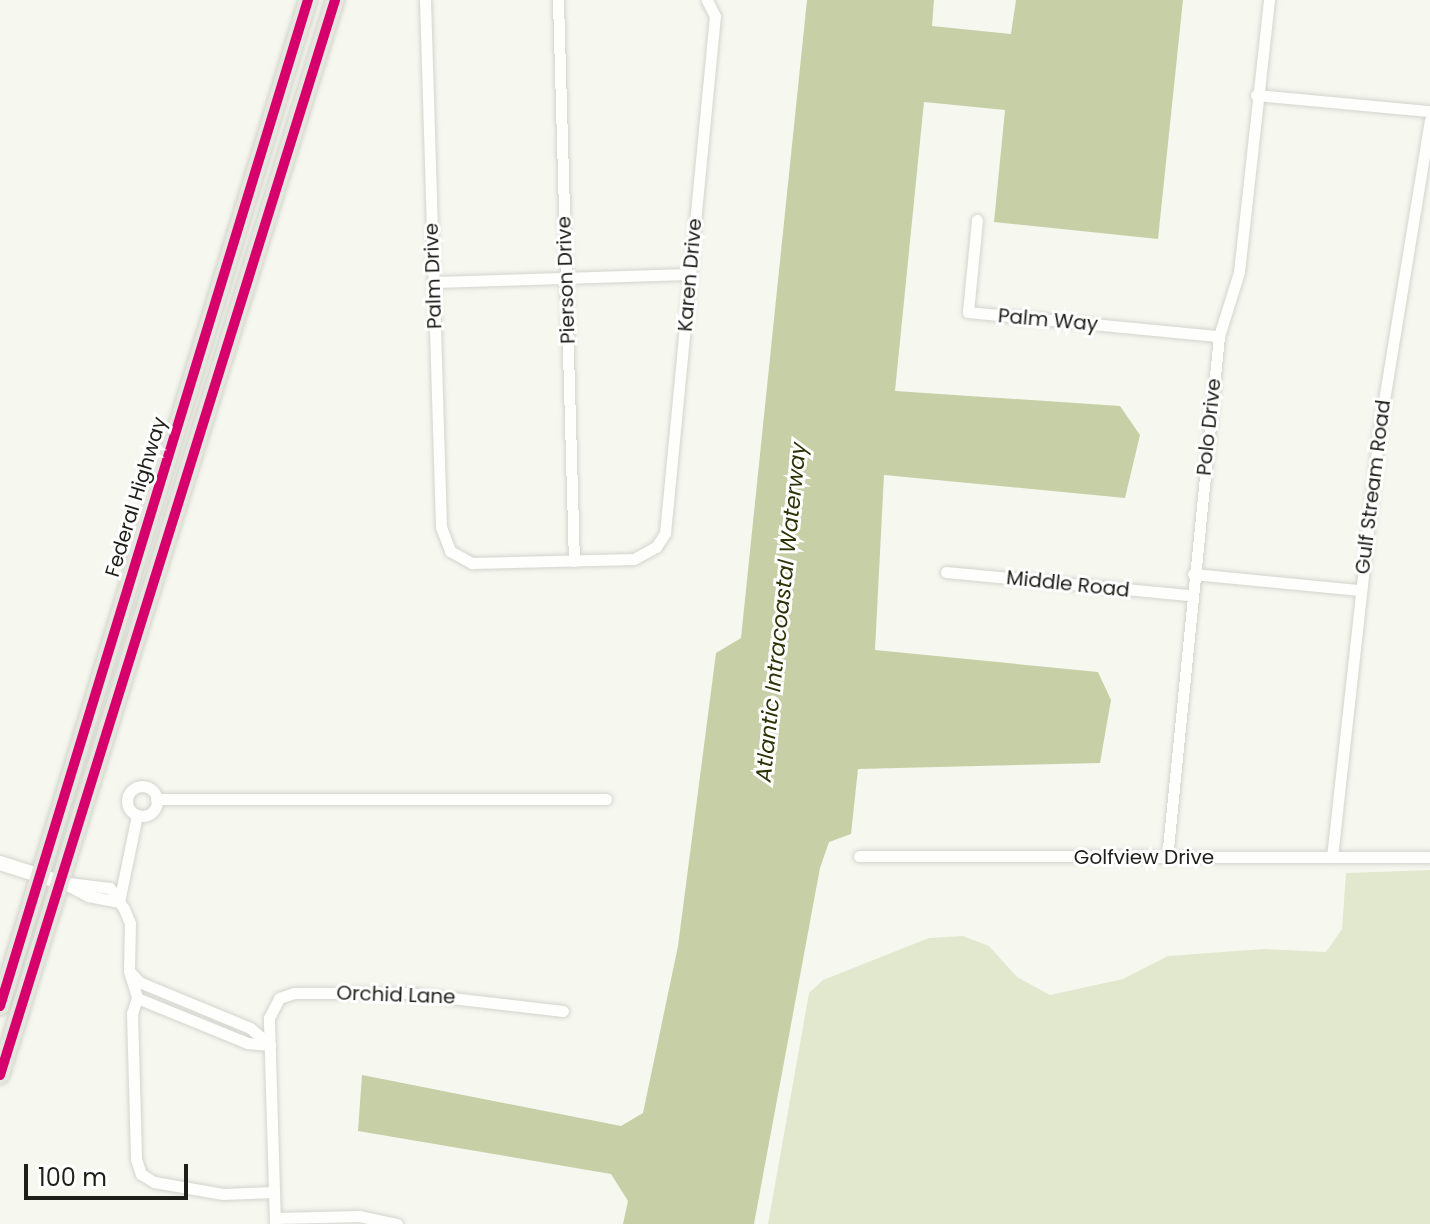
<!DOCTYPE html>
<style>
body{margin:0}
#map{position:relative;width:1430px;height:1224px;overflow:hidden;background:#f6f8f0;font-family:Poppins,sans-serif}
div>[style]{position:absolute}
.green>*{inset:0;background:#e2e8ce}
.water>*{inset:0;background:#c7cfa6}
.roads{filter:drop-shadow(0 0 2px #d2d4cd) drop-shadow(0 0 2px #d2d4cd)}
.minor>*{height:11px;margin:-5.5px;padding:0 5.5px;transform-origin:5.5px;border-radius:5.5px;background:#fefefd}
.minor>.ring{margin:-5.5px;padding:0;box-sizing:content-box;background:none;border:11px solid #fefefd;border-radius:50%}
.tertiary>*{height:14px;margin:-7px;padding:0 7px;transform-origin:7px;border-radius:7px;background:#fefefd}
.primary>*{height:18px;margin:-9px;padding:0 9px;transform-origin:9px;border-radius:9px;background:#e5e6de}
.cycleway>*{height:10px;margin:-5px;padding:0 5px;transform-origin:5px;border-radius:5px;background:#d6006c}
span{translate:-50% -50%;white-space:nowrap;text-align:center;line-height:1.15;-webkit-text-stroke:6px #fff;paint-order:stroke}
.street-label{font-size:20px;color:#1e1f19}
.water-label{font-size:22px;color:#2d3307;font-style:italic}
.scale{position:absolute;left:24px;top:1164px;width:164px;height:36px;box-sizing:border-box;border:4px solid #1e1f19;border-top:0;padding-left:10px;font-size:24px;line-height:28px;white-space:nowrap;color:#1e1f19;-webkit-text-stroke:6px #fff;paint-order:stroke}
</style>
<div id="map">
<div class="green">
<i style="clip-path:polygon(1430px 870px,1430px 1224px,768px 1224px,809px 993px,823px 980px,929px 938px,963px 936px,989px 946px,1017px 977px,1050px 995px,1123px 979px,1168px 956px,1264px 949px,1326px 952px,1342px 929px,1346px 873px)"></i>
</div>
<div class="water">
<i style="clip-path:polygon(807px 0,934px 0,932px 26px,1011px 34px,1016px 0,1183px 0,1158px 239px,994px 222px,1005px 110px,924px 102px,895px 391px,1120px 406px,1140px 435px,1125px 498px,884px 475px,875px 650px,1098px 672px,1111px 700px,1100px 763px,858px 769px,851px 834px,829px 842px,820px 868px,754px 1224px,623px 1224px,628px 1201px,611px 1174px,358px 1131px,362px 1075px,621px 1126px,643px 1113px,678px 946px,716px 653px,741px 638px)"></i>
</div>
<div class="roads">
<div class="minor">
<i style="left:425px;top:0;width:527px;rotate:88.26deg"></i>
<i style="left:441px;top:527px;width:26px;rotate:69deg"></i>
<i style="left:450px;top:551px;width:25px;rotate:29deg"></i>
<i style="left:472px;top:563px;width:162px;rotate:-1.4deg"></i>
<i style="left:634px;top:559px;width:25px;rotate:-29deg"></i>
<i style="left:656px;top:547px;width:17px;rotate:-57deg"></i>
<i style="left:665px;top:533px;width:519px;rotate:-84.48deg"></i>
<i style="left:715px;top:16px;width:18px;rotate:-117deg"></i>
<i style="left:558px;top:0;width:561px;rotate:88.37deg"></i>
<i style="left:1256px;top:95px;width:175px;rotate:5.3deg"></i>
<i style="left:977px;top:220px;width:92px;rotate:95.6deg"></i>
<i style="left:968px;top:312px;width:252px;rotate:5.5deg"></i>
<i style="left:434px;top:282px;width:256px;rotate:-1.8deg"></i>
<i style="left:946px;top:572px;width:246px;rotate:5.4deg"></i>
<i style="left:1193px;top:574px;width:168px;rotate:5.5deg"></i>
<i class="ring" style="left:127px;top:786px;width:19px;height:19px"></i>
<i style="left:156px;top:799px;width:450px"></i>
<i style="left:859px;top:856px;width:571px;rotate:0.1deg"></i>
<i style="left:1332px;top:857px;width:423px;rotate:-83.7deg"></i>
<i style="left:1378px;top:437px;width:321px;rotate:-80.7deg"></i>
<i style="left:1167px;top:858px;width:525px;rotate:-84.31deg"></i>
<i style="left:1219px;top:336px;width:67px;rotate:-72.6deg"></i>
<i style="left:1239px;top:272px;width:274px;rotate:-83.7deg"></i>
<i style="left:60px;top:882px;width:50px;rotate:6.8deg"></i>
<i style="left:110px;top:888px;width:25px;rotate:56deg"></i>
<i style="left:124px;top:909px;width:15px;rotate:67deg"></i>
<i style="left:130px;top:923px;width:48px;rotate:91.2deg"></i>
<i style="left:129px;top:971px;width:28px;rotate:73deg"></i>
<i style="left:137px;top:998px;width:119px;rotate:22.2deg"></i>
<i style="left:247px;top:1043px;width:23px;rotate:5deg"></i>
<i style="left:67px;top:885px;width:24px;rotate:28deg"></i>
<i style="left:88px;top:896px;width:32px;rotate:11deg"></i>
<i style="left:119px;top:902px;width:89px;rotate:-78.3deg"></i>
<i style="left:131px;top:973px;width:12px;rotate:48deg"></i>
<i style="left:139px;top:982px;width:120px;rotate:22.5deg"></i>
<i style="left:250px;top:1028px;width:26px;rotate:40deg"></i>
<i style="left:137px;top:998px;width:16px;rotate:108deg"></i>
<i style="left:132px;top:1013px;width:146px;rotate:88.4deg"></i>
<i style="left:136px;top:1159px;width:16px;rotate:72deg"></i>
<i style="left:141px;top:1174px;width:15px;rotate:32deg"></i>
<i style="left:154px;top:1182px;width:70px;rotate:9.9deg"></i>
<i style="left:223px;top:1194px;width:51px;rotate:-2.2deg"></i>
<i style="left:275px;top:1218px;width:84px;rotate:-1.4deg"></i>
<i style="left:359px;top:1216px;width:39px;rotate:12deg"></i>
<i style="left:275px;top:1224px;width:206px;rotate:-91.7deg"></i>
<i style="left:269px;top:1018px;width:22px;rotate:-63deg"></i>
<i style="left:279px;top:998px;width:16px;rotate:-18deg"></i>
<i style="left:294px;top:993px;width:114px"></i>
<i style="left:408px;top:993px;width:156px;rotate:6.6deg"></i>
</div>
<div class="tertiary">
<i style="left:0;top:863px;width:63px;rotate:17.6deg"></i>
</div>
<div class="primary">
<i style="left:0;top:1006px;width:1052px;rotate:-72.98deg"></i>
<i style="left:0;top:1075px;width:1126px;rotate:-72.69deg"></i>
</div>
</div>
<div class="cycleway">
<i style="left:0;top:1006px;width:1052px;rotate:-72.98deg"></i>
<i style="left:0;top:1075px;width:1126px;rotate:-72.69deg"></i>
</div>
<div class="street-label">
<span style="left:690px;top:275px;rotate:-85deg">Karen Drive</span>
<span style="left:433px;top:276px;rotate:-92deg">Palm Drive</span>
<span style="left:566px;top:280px;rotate:-92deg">Pierson Drive</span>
<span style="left:1048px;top:320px;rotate:5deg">Palm Way</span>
<span style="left:1209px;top:427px;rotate:-84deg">Polo Drive</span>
<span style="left:1373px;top:487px;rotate:-83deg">Gulf Stream Road</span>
<span style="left:136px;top:497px;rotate:-73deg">Federal Highway</span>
<span style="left:1068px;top:584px;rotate:6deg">Middle Road</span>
<span style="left:1144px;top:857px">Golfview Drive</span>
<span style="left:396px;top:995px;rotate:2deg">Orchid Lane</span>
</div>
<div class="water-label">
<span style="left:781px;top:612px;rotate:-84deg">Atlantic Intracoastal Waterway</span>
</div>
<div class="scale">100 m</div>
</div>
